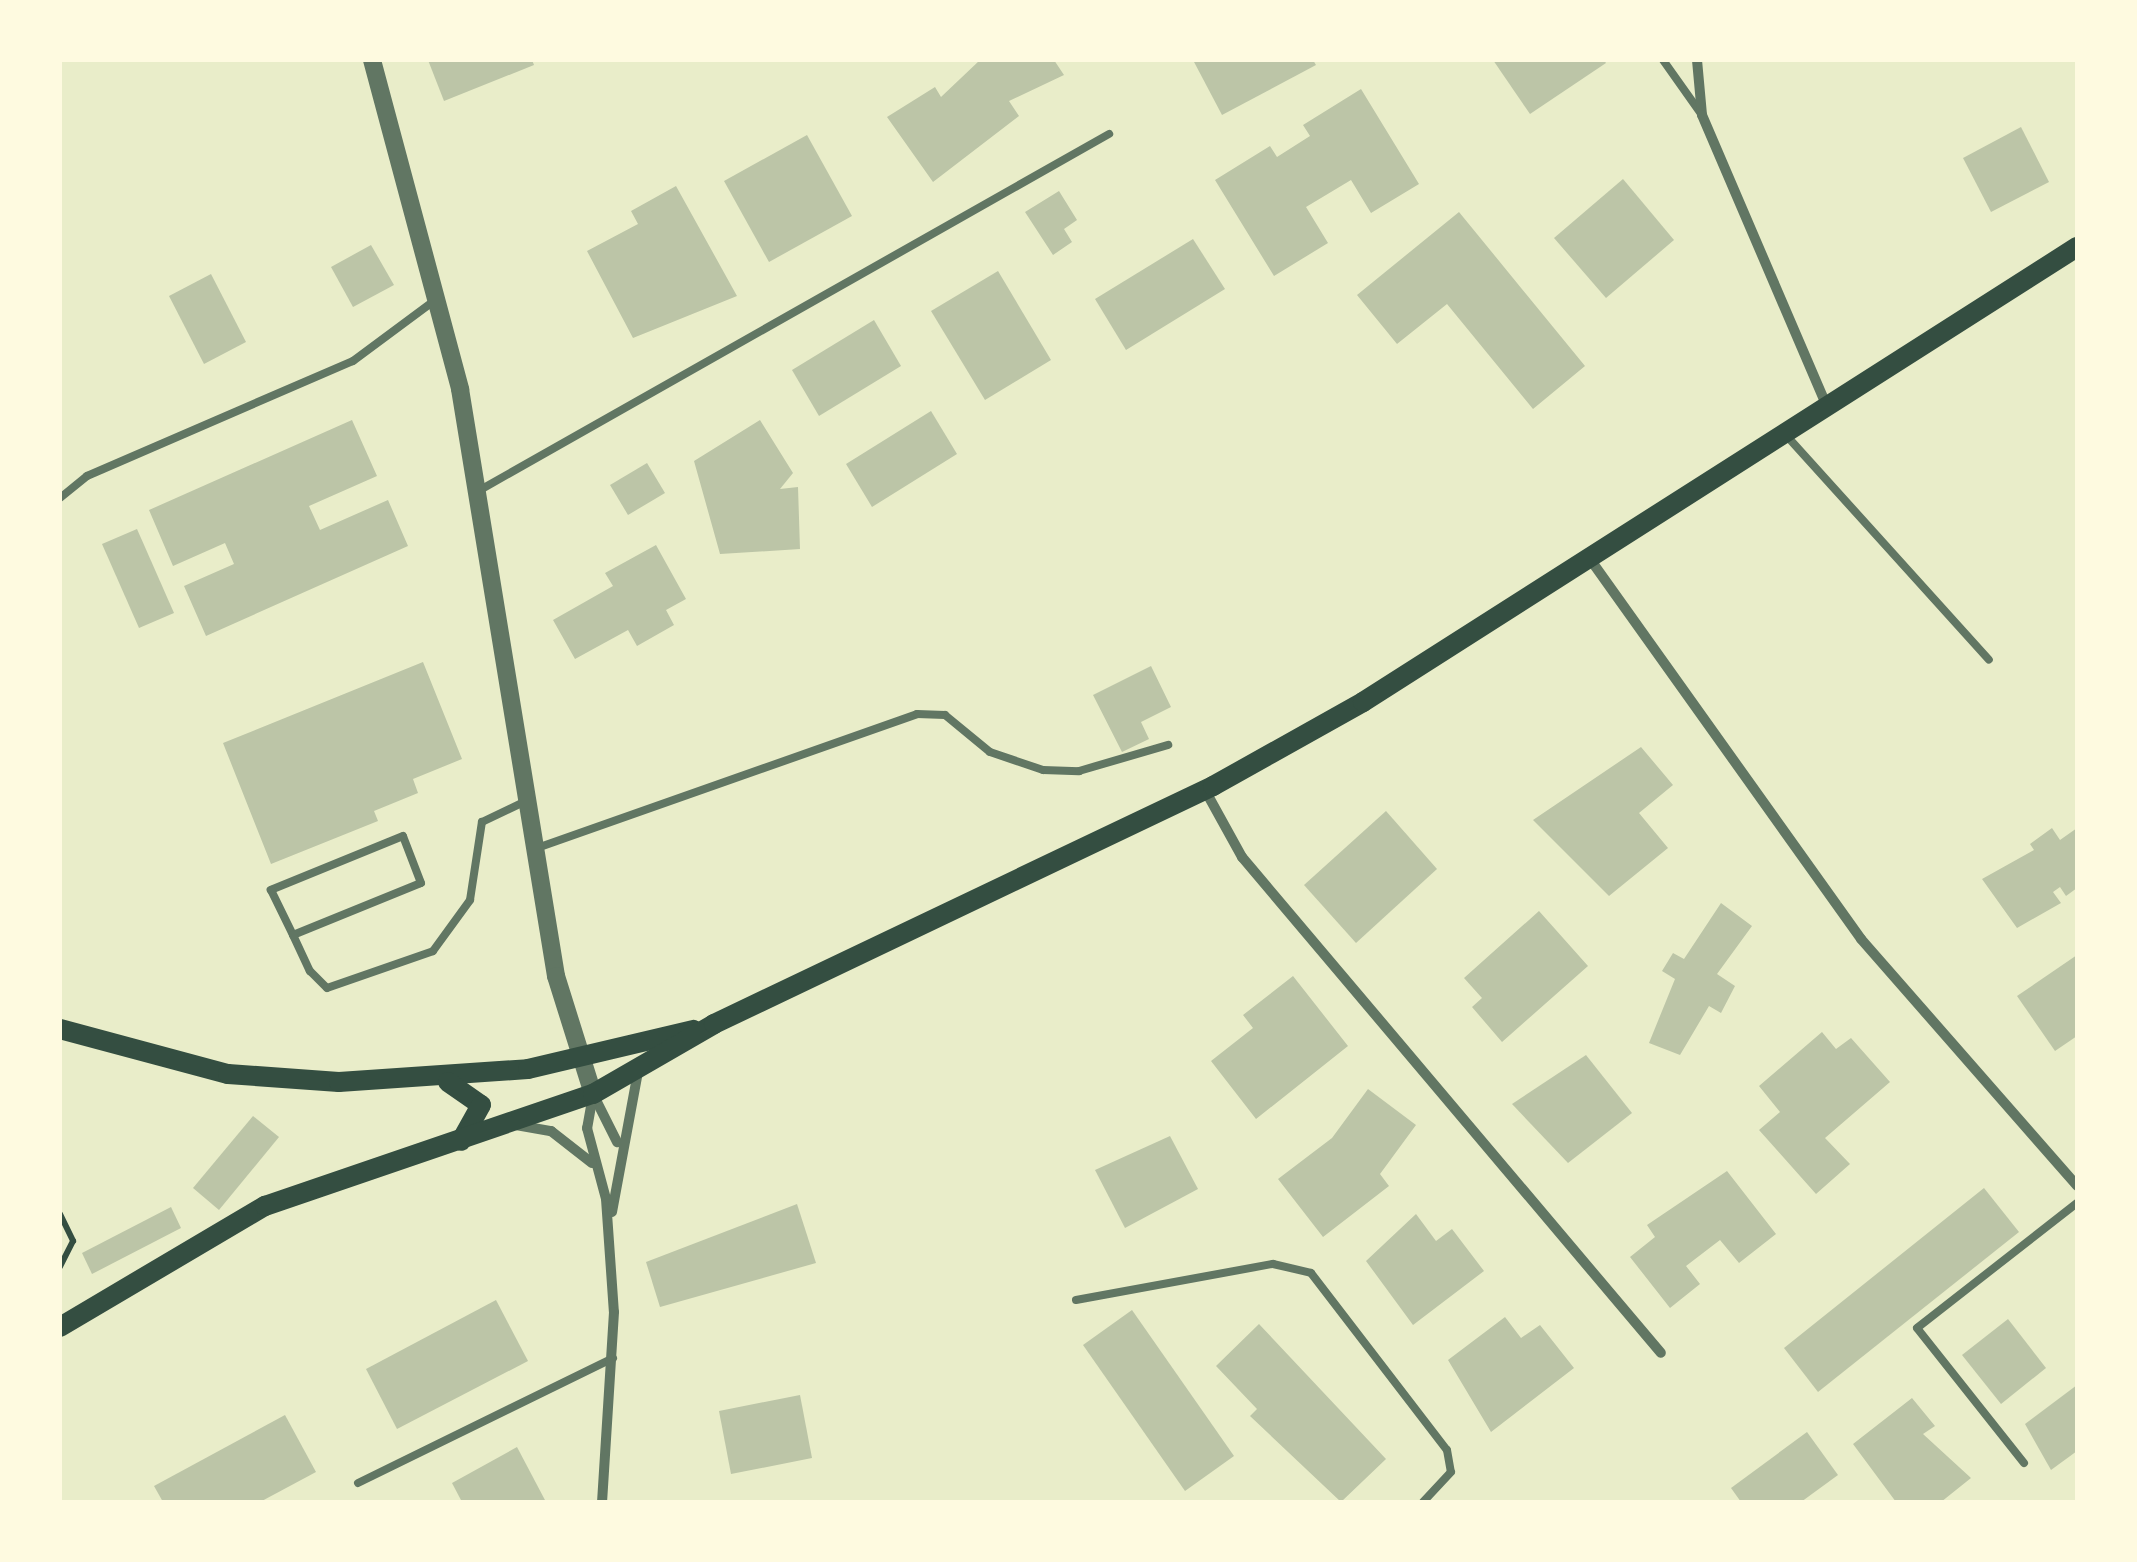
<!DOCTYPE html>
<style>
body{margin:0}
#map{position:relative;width:2137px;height:1562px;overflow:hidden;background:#e9edc9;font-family:Arial,sans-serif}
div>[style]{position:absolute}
.building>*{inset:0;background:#bcc5a7}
.path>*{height:6px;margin:-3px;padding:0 3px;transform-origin:3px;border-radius:3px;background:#344e41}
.service>*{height:8px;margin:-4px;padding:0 4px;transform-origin:4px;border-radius:4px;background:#617663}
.minor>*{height:10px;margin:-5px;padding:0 5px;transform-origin:5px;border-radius:5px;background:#617663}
.tertiary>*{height:18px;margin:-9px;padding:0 9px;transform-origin:9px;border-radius:9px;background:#617663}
.secondary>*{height:20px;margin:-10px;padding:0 10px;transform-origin:10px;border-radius:10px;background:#344e41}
span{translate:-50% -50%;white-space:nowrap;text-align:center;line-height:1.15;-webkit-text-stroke:8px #fefae0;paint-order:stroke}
.frame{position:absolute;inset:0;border:62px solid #fefae0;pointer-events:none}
</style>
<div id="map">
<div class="building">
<i style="clip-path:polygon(428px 60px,532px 60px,534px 65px,444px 101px)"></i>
<i style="clip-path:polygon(980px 60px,1054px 60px,1064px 75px,1009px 101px,1019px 116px,933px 182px,887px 117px,935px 87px,941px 97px)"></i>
<i style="clip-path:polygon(1193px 60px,1313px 60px,1316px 65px,1222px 115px)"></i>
<i style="clip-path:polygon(1493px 60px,1604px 60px,1606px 63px,1530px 114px)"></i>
<i style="clip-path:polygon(1361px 89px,1419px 184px,1371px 213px,1351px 180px,1306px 207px,1328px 243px,1274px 276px,1215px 180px,1270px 146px,1277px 157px,1310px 136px,1303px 125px)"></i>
<i style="clip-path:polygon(2021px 127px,2049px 182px,1991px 212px,1963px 158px)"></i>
<i style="clip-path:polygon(807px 135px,852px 216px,769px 262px,724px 181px)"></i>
<i style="clip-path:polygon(1623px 179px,1674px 240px,1606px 298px,1554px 238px)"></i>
<i style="clip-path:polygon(676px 186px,737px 296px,633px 338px,587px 251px,638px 224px,631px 211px)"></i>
<i style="clip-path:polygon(1059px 191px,1077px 220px,1064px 229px,1072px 242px,1053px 255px,1025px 212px)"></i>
<i style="clip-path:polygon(1459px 212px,1585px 366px,1533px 409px,1447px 304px,1397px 344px,1357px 295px)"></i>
<i style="clip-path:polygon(1193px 239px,1225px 289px,1126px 350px,1095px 299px)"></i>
<i style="clip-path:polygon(371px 245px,394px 285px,353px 307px,331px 267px)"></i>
<i style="clip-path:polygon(998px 271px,1051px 360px,985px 400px,931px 311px)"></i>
<i style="clip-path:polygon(211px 274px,246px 342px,204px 364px,169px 296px)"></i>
<i style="clip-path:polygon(874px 320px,901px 366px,819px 416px,792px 370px)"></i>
<i style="clip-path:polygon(931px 411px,957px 454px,872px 507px,846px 464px)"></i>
<i style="clip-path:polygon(352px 420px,377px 476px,309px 506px,320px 530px,388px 500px,408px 546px,206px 636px,184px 586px,234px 564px,225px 543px,173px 566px,149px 510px)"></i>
<i style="clip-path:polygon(760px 420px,793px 473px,780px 489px,798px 487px,800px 549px,720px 554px,694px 461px)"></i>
<i style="clip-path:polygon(647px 463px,665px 493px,628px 515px,610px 485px)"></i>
<i style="clip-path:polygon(137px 529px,174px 613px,139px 628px,102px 544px)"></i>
<i style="clip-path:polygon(656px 545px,686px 599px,666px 610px,674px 625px,637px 646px,628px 630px,575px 659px,553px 620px,613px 586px,605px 573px)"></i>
<i style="clip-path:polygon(423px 662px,462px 759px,413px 779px,418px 793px,374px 811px,378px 821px,271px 864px,223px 743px)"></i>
<i style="clip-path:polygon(1151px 666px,1171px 707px,1141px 722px,1149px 739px,1122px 752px,1093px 695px)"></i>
<i style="clip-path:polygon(1641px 747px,1673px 785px,1639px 813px,1668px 848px,1609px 896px,1533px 820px)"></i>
<i style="clip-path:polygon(1386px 811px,1437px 869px,1356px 943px,1304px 885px)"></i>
<i style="clip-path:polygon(2052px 828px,2060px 840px,2077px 828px,2077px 888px,2066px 896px,2060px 887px,2053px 892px,2061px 903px,2017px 928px,1982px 879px,2034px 850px,2030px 844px)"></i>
<i style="clip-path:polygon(1721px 903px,1752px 926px,1717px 974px,1735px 986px,1721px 1013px,1709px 1006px,1680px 1055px,1649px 1043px,1675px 979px,1662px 971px,1673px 953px,1684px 959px)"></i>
<i style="clip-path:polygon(1539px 911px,1588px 966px,1502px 1042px,1472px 1007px,1482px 998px,1464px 978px)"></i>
<i style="clip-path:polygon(2077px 955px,2077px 1036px,2055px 1051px,2017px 996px)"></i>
<i style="clip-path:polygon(1293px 976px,1348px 1046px,1256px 1119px,1211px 1061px,1253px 1028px,1243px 1015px)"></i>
<i style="clip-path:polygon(1822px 1032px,1836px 1049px,1851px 1038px,1890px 1082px,1825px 1138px,1850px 1164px,1816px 1194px,1759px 1130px,1780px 1112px,1759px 1086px)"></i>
<i style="clip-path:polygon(1586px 1055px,1632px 1113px,1568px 1163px,1512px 1104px)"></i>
<i style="clip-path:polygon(1368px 1089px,1416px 1125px,1380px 1174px,1389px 1186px,1323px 1237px,1278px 1179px,1332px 1138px)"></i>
<i style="clip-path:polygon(253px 1116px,279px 1137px,219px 1210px,193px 1188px)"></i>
<i style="clip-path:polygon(1170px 1136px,1198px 1189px,1125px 1228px,1095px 1170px)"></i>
<i style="clip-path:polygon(1727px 1171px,1776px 1234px,1739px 1263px,1720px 1240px,1686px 1266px,1700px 1284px,1670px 1308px,1630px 1257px,1655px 1237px,1647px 1225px)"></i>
<i style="clip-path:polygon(1984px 1188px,2019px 1232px,1818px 1392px,1784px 1348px)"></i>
<i style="clip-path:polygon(797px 1204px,816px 1263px,660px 1307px,646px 1262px)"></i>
<i style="clip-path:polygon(171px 1207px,181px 1228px,92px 1274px,82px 1253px)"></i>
<i style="clip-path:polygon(1416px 1214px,1436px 1241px,1452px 1229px,1484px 1271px,1413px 1325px,1366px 1261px)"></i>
<i style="clip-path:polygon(496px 1300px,528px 1361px,397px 1429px,366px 1369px)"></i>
<i style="clip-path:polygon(1132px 1310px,1234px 1456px,1185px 1491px,1083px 1345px)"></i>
<i style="clip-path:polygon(1505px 1317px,1521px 1338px,1540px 1325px,1574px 1368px,1491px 1432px,1448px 1360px)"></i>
<i style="clip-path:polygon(2008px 1319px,2046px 1368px,2001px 1404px,1962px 1355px)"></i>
<i style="clip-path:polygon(1259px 1324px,1386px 1459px,1341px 1502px,1250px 1416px,1257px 1409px,1216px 1366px)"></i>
<i style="clip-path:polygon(2077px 1385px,2077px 1451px,2051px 1470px,2025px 1424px)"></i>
<i style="clip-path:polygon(800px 1395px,812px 1458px,731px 1474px,719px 1411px)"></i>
<i style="clip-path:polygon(1912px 1398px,1935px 1426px,1923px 1434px,1971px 1478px,1941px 1502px,1896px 1502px,1853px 1444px)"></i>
<i style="clip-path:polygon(285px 1415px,316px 1472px,260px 1502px,163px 1502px,154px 1486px)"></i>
<i style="clip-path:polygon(1807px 1432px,1838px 1475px,1801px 1502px,1741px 1502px,1731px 1488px)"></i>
<i style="clip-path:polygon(517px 1447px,546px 1502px,462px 1502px,452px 1483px)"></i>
</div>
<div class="path">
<i style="left:60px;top:1214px;width:30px;rotate:64deg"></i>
<i style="left:73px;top:1241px;width:29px;rotate:117deg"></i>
</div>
<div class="service">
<i style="left:1663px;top:60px;width:67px;rotate:54.7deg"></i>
<i style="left:1785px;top:434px;width:304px;rotate:47.9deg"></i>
<i style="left:480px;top:490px;width:723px;rotate:-29.51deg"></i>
<i style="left:60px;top:498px;width:35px;rotate:-39deg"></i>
<i style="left:87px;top:476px;width:290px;rotate:-23.4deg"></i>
<i style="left:353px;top:361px;width:102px;rotate:-36.6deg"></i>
<i style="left:537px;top:848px;width:403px;rotate:-19.4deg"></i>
<i style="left:917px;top:714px;width:28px;rotate:2deg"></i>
<i style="left:945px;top:715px;width:58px;rotate:39.4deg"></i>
<i style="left:990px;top:752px;width:56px;rotate:18.8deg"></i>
<i style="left:1043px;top:770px;width:36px;rotate:2deg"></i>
<i style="left:1079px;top:771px;width:93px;rotate:-16.3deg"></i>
<i style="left:293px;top:935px;width:138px;rotate:-22.1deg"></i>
<i style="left:421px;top:883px;width:50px;rotate:-111deg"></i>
<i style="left:403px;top:836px;width:143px;rotate:157.8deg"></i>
<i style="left:271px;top:890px;width:50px;rotate:63.9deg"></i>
<i style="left:293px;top:935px;width:40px;rotate:65deg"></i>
<i style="left:310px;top:971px;width:24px;rotate:45deg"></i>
<i style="left:327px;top:988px;width:112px;rotate:-19.2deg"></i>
<i style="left:433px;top:951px;width:63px;rotate:-54deg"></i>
<i style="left:470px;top:900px;width:79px;rotate:-81.3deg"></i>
<i style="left:482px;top:822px;width:49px;rotate:-25.5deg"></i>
<i style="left:1076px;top:1300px;width:200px;rotate:-10.4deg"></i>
<i style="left:1273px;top:1264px;width:39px;rotate:13deg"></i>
<i style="left:1311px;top:1273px;width:223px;rotate:52.5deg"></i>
<i style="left:1447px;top:1450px;width:22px;rotate:80deg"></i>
<i style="left:1451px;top:1472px;width:41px;rotate:133deg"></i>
<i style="left:2024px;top:1463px;width:172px;rotate:-128.4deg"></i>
<i style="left:1917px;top:1328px;width:203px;rotate:-38deg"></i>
<i style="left:358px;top:1483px;width:284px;rotate:-26.1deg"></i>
</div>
<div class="minor">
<i style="left:1697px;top:60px;width:55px;rotate:84.8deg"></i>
<i style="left:1702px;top:115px;width:318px;rotate:66.8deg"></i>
<i style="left:1590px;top:559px;width:467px;rotate:54.5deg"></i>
<i style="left:1861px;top:939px;width:328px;rotate:48.8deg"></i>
<i style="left:1205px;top:790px;width:77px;rotate:61.1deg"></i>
<i style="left:1242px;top:857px;width:649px;rotate:49.81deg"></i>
<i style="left:593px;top:1094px;width:54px;rotate:63.4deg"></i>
<i style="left:593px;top:1095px;width:34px;rotate:100deg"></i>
<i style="left:587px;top:1128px;width:73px;rotate:75deg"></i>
<i style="left:606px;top:1199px;width:113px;rotate:86deg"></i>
<i style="left:614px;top:1312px;width:190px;rotate:93.6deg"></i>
<i style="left:516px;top:1125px;width:36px;rotate:10deg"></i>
<i style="left:551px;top:1131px;width:52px;rotate:38deg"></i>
<i style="left:612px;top:1212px;width:142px;rotate:-79.5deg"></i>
</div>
<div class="tertiary">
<i style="left:372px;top:60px;width:341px;rotate:75deg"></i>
<i style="left:460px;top:389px;width:595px;rotate:80.71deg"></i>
<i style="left:556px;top:976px;width:124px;rotate:72.6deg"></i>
</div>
<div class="secondary">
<i style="left:60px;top:1029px;width:174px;rotate:15deg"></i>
<i style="left:228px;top:1074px;width:111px;rotate:4.1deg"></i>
<i style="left:339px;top:1082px;width:189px;rotate:-3.9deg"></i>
<i style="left:528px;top:1069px;width:170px;rotate:-13.3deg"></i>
<i style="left:448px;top:1082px;width:40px;rotate:34.9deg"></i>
<i style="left:481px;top:1105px;width:41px;rotate:119.1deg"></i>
<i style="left:60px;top:1327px;width:238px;rotate:-30.6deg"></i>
<i style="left:265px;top:1206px;width:347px;rotate:-18.9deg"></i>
<i style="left:593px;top:1094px;width:140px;rotate:-30deg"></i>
<i style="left:714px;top:1024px;width:553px;rotate:-25.5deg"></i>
<i style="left:1213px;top:786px;width:172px;rotate:-29.2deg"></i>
<i style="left:1363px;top:702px;width:847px;rotate:-32.51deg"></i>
</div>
<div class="frame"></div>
</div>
